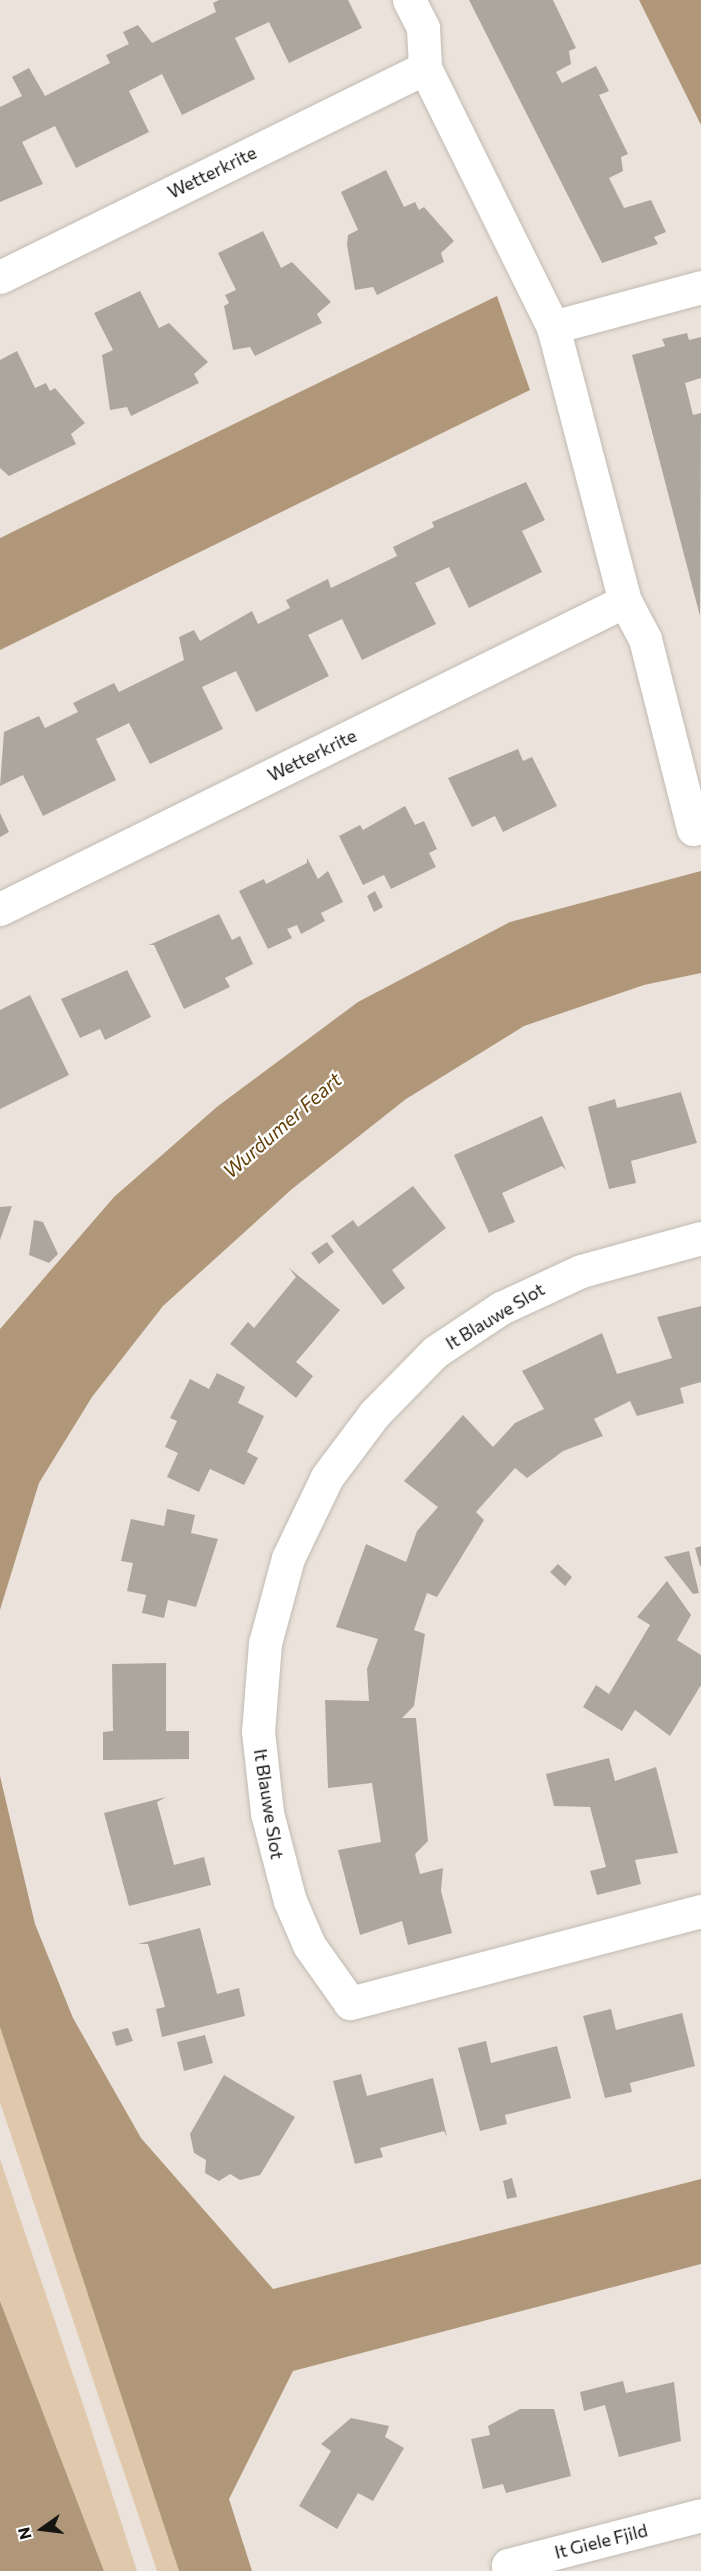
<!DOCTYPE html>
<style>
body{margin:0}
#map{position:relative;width:701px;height:2571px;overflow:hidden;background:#ebe3db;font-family:Commissioner,sans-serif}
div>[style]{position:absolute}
.green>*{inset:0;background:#dfc8ac}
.water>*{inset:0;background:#b09779}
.building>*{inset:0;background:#aca69e}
.roads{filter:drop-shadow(0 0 2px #c2bbb3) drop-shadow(0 0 2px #c2bbb3)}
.minor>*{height:33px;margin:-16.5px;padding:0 16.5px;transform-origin:16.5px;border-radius:16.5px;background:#fff}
span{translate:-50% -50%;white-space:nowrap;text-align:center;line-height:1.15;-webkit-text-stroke:4.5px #fff;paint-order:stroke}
.street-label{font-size:18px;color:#171512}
.water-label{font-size:20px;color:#65420b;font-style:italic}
.north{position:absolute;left:12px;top:2499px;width:60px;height:60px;-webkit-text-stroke:4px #fff;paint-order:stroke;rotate:256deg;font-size:16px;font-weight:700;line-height:24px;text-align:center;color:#171512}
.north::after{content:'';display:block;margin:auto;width:21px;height:27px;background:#171512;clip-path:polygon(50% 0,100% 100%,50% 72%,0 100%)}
</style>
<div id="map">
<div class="green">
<i style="clip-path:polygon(0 2027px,121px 2390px,179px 2571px,157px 2571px,0 2102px)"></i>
<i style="clip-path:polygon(0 2159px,86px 2413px,137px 2571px,104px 2571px,0 2301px)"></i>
</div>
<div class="water">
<i style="clip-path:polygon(639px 0,701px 0,701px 125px)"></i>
<i style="clip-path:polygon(497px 296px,530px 390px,0 650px,0 538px)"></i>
<i style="clip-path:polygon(701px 871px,701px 973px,644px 985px,524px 1026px,406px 1099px,292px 1189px,163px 1306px,92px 1397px,39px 1483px,0 1610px,0 1329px,114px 1197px,218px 1106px,358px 1002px,510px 922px)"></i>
<i style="clip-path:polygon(0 1776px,35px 1924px,73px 2018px,141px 2138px,273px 2289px,701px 2179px,701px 2264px,293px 2371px,229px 2499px,252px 2571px,179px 2571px,0 2027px)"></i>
<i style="clip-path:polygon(0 2301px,104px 2571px,0 2571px)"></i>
</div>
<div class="building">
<i style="clip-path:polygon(219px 0,348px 0,362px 28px,289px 63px,269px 22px,235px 38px,255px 79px,182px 115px,162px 74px,129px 91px,149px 132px,76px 168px,55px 126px,22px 142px,43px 184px,0 202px,0 107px,22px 96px,12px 77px,29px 68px,45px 96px,110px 63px,106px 55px,129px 44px,123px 32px,138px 25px,152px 43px,216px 12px,213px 3px)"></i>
<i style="clip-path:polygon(469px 0,553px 0,576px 48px,569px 51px,571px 64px,556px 72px,562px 83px,596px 66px,609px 91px,599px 95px,628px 154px,621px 157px,623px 171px,609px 178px,624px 208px,651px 200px,666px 232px,654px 237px,658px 244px,602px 263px)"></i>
<i style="clip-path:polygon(386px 170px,404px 207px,415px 202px,419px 210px,424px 207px,454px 241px,441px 253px,444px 262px,377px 295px,373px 287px,355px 290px,347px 245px,348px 235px,358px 230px,341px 192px)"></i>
<i style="clip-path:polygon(263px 231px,281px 268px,292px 262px,331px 302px,317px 314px,322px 323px,255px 356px,250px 347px,233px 350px,224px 306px,229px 303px,225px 295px,236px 290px,218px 253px)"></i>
<i style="clip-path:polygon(140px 291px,159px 328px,169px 323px,208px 362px,194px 374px,199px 383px,131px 416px,127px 407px,110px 410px,102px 355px,113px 350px,94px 313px)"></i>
<i style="clip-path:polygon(687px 333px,689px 340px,701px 337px,701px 378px,685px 383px,693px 415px,701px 413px,700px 616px,632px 355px,665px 346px,662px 339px)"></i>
<i style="clip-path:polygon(17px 351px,35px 388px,46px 383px,50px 391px,55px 388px,85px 423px,71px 434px,76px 444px,9px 476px,0 468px,0 360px)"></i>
<i style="clip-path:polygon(526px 482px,545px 520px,522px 531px,542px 572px,469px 608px,449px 567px,415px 583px,436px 624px,362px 660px,342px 619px,308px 635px,329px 676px,256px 712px,236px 671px,202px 687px,223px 729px,150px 764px,129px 723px,96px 739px,116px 780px,43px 816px,23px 775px,0 786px,4px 732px,39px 716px,45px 728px,78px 712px,73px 703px,114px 683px,119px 692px,184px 660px,179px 637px,194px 630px,200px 641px,252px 611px,258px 624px,290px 608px,286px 600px,328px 579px,331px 588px,397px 556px,393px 547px,434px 527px,432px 522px)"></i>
<i style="clip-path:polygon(518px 749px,523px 761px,532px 757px,557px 806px,503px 832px,495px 816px,472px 827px,448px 778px)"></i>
<i style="clip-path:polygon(405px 806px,415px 825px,424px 821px,437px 849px,429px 853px,436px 867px,391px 889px,384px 875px,363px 885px,339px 836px,360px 825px,363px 830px)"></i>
<i style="clip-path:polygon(0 813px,9px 832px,0 837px)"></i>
<i style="clip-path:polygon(307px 858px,318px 879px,328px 871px,343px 902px,321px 913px,325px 921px,301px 934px,297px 925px,287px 929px,292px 938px,268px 949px,239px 891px,264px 879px,266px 884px,307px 863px)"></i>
<i style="clip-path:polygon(375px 891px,383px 907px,374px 912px,367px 896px)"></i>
<i style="clip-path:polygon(219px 914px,232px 940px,240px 936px,253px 964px,225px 978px,230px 987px,184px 1009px,154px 945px,149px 945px)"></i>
<i style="clip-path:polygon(125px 971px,127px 970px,151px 1017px,105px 1040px,100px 1029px,80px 1038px,61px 999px)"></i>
<i style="clip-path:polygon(30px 995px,69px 1075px,0 1109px,0 1010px)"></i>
<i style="clip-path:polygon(678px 1083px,697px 1143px,631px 1161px,636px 1183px,609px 1189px,588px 1107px,615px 1099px,617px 1108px,681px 1092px)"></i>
<i style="clip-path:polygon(542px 1116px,566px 1170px,562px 1166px,502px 1193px,515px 1222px,489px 1233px,454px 1155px)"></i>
<i style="clip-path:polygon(413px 1186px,446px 1228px,392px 1270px,405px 1288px,383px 1305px,331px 1236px,353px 1220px,358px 1227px)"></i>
<i style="clip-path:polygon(12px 1206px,0 1240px,0 1207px)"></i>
<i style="clip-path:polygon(34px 1220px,43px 1222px,58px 1254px,49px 1263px,29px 1255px)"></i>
<i style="clip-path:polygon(327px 1242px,334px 1252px,319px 1264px,311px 1253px)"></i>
<i style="clip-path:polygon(289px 1268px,340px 1310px,296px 1362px,313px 1376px,296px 1398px,230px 1344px,248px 1322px,254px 1328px,296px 1277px)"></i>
<i style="clip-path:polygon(701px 1306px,701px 1382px,680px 1388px,684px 1403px,637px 1416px,630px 1401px,594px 1419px,603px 1436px,563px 1451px,527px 1478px,515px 1468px,476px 1512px,484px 1520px,437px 1597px,427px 1593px,414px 1630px,425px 1634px,414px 1706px,402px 1718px,416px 1718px,428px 1841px,415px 1854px,420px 1874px,443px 1868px,441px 1891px,452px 1933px,408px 1945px,402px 1921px,360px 1935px,338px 1850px,381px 1842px,372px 1783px,328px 1788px,325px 1700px,369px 1701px,367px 1669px,378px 1639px,336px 1627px,366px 1544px,406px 1562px,417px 1531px,438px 1507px,404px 1481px,463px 1415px,493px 1447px,515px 1423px,544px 1409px,522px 1371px,602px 1333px,617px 1374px,672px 1358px,657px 1317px)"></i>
<i style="clip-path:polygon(217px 1373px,245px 1387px,238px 1403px,264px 1416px,247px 1452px,258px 1458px,244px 1485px,210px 1469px,199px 1492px,167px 1477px,178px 1453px,165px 1447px,177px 1421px,170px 1418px,190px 1379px,209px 1389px)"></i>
<i style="clip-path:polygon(167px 1509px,195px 1515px,191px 1533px,218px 1539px,196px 1607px,168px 1600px,164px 1618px,142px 1613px,146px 1595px,127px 1591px,133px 1563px,121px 1561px,131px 1519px,164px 1526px)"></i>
<i style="clip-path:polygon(701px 1546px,701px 1566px,700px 1566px,695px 1548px)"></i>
<i style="clip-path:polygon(689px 1551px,699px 1593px,693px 1594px,664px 1557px)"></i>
<i style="clip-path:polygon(558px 1564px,572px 1577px,565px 1586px,550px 1572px)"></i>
<i style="clip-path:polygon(667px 1581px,691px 1615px,677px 1640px,701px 1655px,701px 1685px,670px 1736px,635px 1710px,622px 1731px,583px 1707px,596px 1685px,609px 1694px,650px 1625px,637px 1617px)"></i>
<i style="clip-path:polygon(166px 1663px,166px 1731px,189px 1731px,189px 1759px,103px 1760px,103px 1732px,113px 1731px,112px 1664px)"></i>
<i style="clip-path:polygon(609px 1758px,615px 1781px,656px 1767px,678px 1853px,635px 1860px,641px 1884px,597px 1895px,590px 1871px,606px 1867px,590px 1807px,554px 1806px,546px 1774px)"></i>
<i style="clip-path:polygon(166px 1797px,157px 1802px,174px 1865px,204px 1857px,211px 1885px,129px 1906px,104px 1813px)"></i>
<i style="clip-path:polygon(200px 1928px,217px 1994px,239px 1988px,245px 2016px,162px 2037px,156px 2009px,165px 2007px,148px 1944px,138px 1944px)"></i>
<i style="clip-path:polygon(611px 2009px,616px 2030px,682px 2013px,695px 2066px,630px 2083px,632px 2092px,605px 2098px,583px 2016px)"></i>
<i style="clip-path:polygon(128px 2028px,133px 2041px,116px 2046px,112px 2032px)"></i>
<i style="clip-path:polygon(205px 2035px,213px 2063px,184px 2071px,177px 2042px)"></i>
<i style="clip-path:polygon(486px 2041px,491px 2063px,557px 2046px,571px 2098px,505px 2115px,507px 2124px,480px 2131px,458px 2048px)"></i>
<i style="clip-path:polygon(361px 2074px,367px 2096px,433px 2078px,447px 2137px,444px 2131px,380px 2148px,383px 2157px,355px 2164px,333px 2081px)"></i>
<i style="clip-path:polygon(224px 2075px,295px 2117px,260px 2175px,240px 2180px,230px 2174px,219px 2181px,205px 2173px,206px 2160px,194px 2153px,190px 2134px)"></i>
<i style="clip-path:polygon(512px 2178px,517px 2197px,507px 2199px,503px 2181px)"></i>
<i style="clip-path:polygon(623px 2381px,626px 2393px,674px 2382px,681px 2441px,619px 2457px,605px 2405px,584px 2411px,580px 2392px)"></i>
<i style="clip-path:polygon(520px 2409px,554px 2409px,571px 2476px,506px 2493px,503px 2484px,483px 2489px,471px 2439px,490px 2435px,488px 2426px)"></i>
<i style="clip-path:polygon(351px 2418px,389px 2426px,385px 2437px,404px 2448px,373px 2501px,358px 2493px,337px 2529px,299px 2506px,331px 2451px,321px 2444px)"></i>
</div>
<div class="roads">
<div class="minor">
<i style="left:409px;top:0;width:31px;rotate:63deg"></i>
<i style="left:423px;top:28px;width:40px;rotate:87.1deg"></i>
<i style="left:0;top:277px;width:474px;rotate:-26.2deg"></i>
<i style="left:425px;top:68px;width:289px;rotate:63.7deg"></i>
<i style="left:553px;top:327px;width:283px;rotate:75.3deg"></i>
<i style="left:625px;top:601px;width:697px;rotate:153.77deg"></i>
<i style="left:553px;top:327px;width:153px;rotate:-15.1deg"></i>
<i style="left:625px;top:601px;width:43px;rotate:62.2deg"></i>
<i style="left:645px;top:639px;width:196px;rotate:75.8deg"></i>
<i style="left:701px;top:1238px;width:124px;rotate:164.6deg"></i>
<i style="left:581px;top:1271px;width:88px;rotate:155.2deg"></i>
<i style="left:501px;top:1308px;width:79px;rotate:146.3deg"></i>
<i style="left:435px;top:1352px;width:86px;rotate:134.5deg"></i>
<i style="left:375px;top:1413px;width:80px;rotate:126.9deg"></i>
<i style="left:327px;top:1477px;width:90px;rotate:115.7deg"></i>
<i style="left:288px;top:1558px;width:88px;rotate:105.1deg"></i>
<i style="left:265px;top:1643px;width:88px;rotate:94.5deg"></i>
<i style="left:258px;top:1731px;width:82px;rotate:83.7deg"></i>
<i style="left:267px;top:1813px;width:91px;rotate:75.4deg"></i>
<i style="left:290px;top:1901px;width:48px;rotate:66.6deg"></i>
<i style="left:309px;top:1945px;width:71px;rotate:54.7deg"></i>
<i style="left:350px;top:2003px;width:363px;rotate:-14.7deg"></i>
<i style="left:509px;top:2571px;width:6px;rotate:-99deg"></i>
<i style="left:508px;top:2565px;width:199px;rotate:-14.5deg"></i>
</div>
</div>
<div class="street-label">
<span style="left:212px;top:172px;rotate:-26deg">Wetterkrite</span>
<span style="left:312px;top:755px;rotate:-26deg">Wetterkrite</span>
<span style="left:495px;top:1316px;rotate:-31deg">It Blauwe Slot</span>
<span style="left:269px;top:1804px;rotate:81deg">It Blauwe Slot</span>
<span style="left:601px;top:2541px;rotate:-14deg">It Giele Fjild</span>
</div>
<div class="water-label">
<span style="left:282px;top:1125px;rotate:-41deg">Wurdumer Feart</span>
</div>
<div class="north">N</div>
</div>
